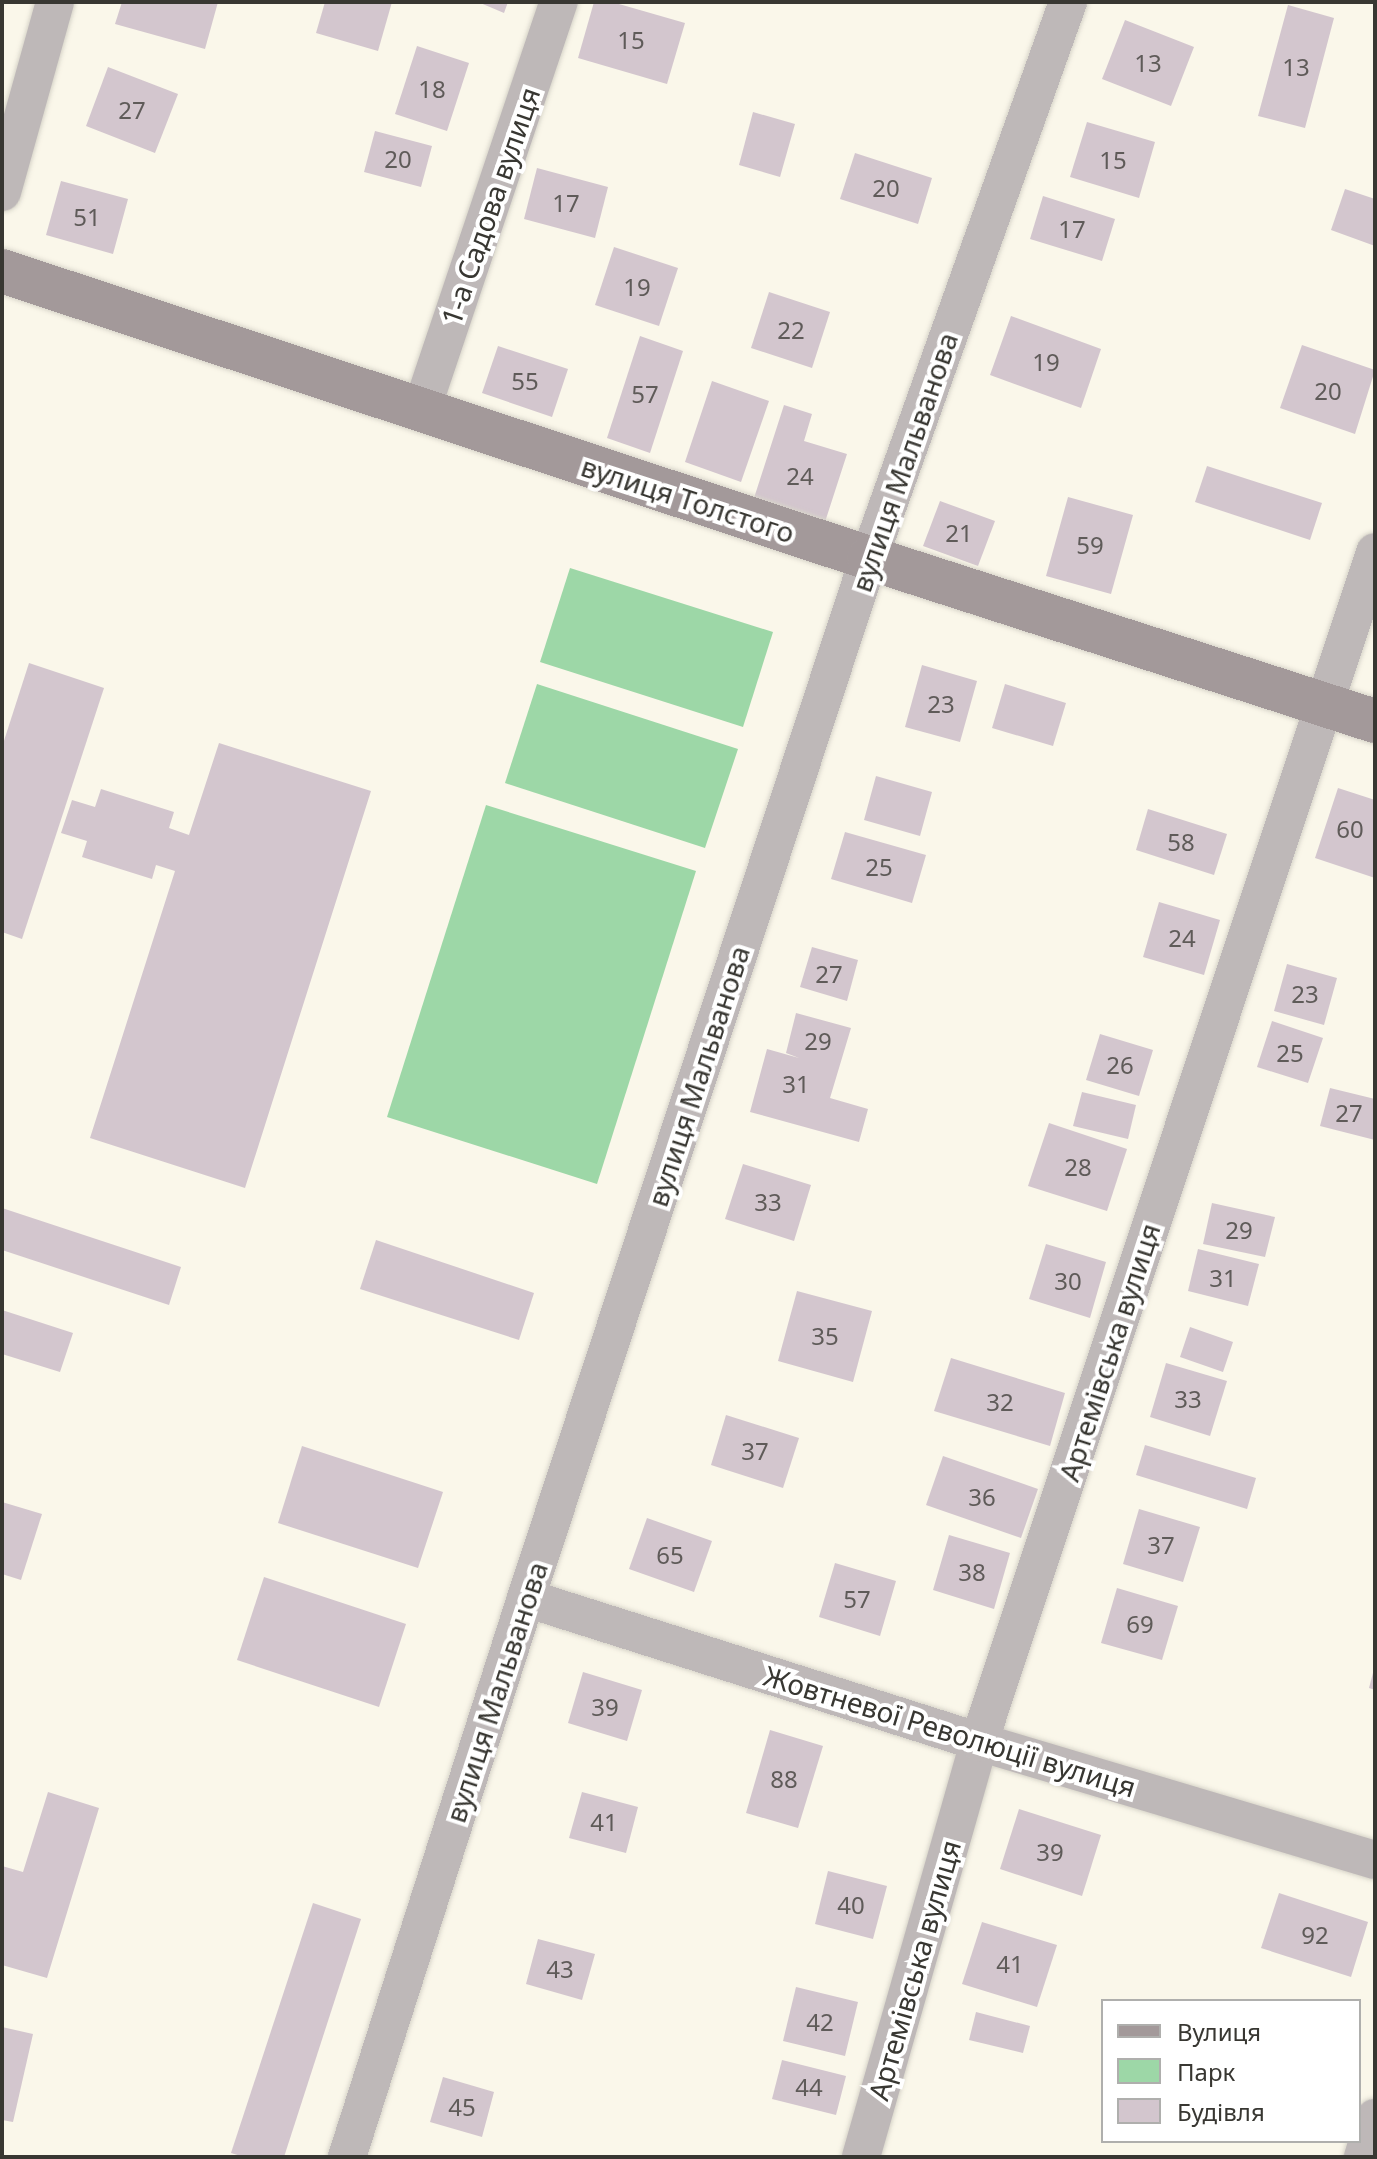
<!DOCTYPE html>
<meta charset="utf-8">
<style>
body{margin:0}
#map{position:relative;width:1377px;height:2159px;overflow:hidden;background:#faf7ea;font-family:"Noto Sans",sans-serif}
div>[style]{position:absolute}
.green>*{inset:0;background:#9dd7a7}
.building>*{inset:0;background:#d3c6ce}
.roads{filter:drop-shadow(0 0 2px #d7d4c9) drop-shadow(0 0 2px #d7d4c9)}
.street>*{height:38px;margin:-19px;padding:0 19px;transform-origin:19px;border-radius:19px;background:#beb8b8}
.secondary>*{height:44px;margin:-22px;padding:0 22px;transform-origin:22px;border-radius:22px;background:#a3999a}
span{translate:-50% -50%;white-space:nowrap;text-align:center;line-height:1.15;-webkit-text-stroke:8px #fff;paint-order:stroke}
.number-label{font-size:24px;color:#5f5b59}
.number-label span{-webkit-text-stroke-width:0}
.street-label{font-size:28px;color:#383732}
.frame{position:absolute;inset:0;border:4px solid #383732;pointer-events:none}
.legend{position:absolute;left:1101px;top:1999px;width:260px;height:144px;box-sizing:border-box;background:#fff;border:2px solid #afafad;margin:0;padding:10px 14px;list-style:none;font-size:24px;color:#383732}
.legend li{display:flex;align-items:center;gap:16px;height:40px}
.legend b{width:40px;border:2px solid #afafad}
</style>
<div id="map">
<div class="green">
<i style="clip-path:polygon(570px 568px,773px 632px,743px 727px,540px 662px)"></i>
<i style="clip-path:polygon(537px 684px,738px 749px,705px 848px,505px 783px)"></i>
<i style="clip-path:polygon(486px 805px,696px 871px,597px 1184px,387px 1117px)"></i>
</div>
<div class="building">
<i style="clip-path:polygon(122px 2px,218px 2px,205px 49px,115px 24px)"></i>
<i style="clip-path:polygon(325px 2px,392px 2px,378px 51px,316px 33px)"></i>
<i style="clip-path:polygon(478px 2px,508px 2px,504px 13px)"></i>
<i style="clip-path:polygon(594px 2px,612px 2px,685px 23px,667px 84px,578px 58px)"></i>
<i style="clip-path:polygon(1288px 5px,1334px 18px,1305px 128px,1258px 116px)"></i>
<i style="clip-path:polygon(1125px 20px,1194px 47px,1171px 106px,1102px 79px)"></i>
<i style="clip-path:polygon(417px 46px,469px 63px,447px 131px,395px 114px)"></i>
<i style="clip-path:polygon(108px 67px,178px 94px,155px 153px,86px 126px)"></i>
<i style="clip-path:polygon(753px 112px,795px 124px,780px 177px,739px 165px)"></i>
<i style="clip-path:polygon(1087px 122px,1155px 142px,1139px 198px,1070px 177px)"></i>
<i style="clip-path:polygon(375px 131px,432px 146px,421px 187px,364px 172px)"></i>
<i style="clip-path:polygon(855px 153px,932px 178px,918px 224px,840px 199px)"></i>
<i style="clip-path:polygon(537px 168px,608px 187px,595px 238px,524px 219px)"></i>
<i style="clip-path:polygon(61px 181px,128px 199px,113px 254px,46px 235px)"></i>
<i style="clip-path:polygon(1345px 189px,1375px 199px,1375px 246px,1331px 230px)"></i>
<i style="clip-path:polygon(1043px 196px,1115px 219px,1102px 261px,1030px 239px)"></i>
<i style="clip-path:polygon(614px 247px,678px 268px,659px 326px,595px 305px)"></i>
<i style="clip-path:polygon(769px 292px,830px 312px,812px 368px,751px 348px)"></i>
<i style="clip-path:polygon(1011px 316px,1101px 349px,1081px 408px,990px 375px)"></i>
<i style="clip-path:polygon(640px 336px,683px 351px,650px 453px,607px 438px)"></i>
<i style="clip-path:polygon(1302px 345px,1375px 370px,1355px 434px,1280px 408px)"></i>
<i style="clip-path:polygon(498px 346px,568px 369px,552px 417px,482px 393px)"></i>
<i style="clip-path:polygon(712px 381px,769px 401px,741px 482px,685px 462px)"></i>
<i style="clip-path:polygon(784px 405px,812px 414px,804px 441px,847px 454px,825px 522px,754px 498px)"></i>
<i style="clip-path:polygon(1207px 466px,1322px 503px,1310px 540px,1195px 502px)"></i>
<i style="clip-path:polygon(1068px 497px,1133px 515px,1111px 594px,1046px 576px)"></i>
<i style="clip-path:polygon(940px 501px,995px 521px,978px 566px,923px 546px)"></i>
<i style="clip-path:polygon(29px 663px,104px 688px,22px 939px,2px 932px,2px 747px)"></i>
<i style="clip-path:polygon(922px 665px,977px 681px,960px 742px,905px 727px)"></i>
<i style="clip-path:polygon(1005px 684px,1066px 703px,1053px 746px,992px 728px)"></i>
<i style="clip-path:polygon(219px 743px,371px 791px,245px 1188px,90px 1138px,175px 871px,156px 865px,152px 879px,82px 857px,87px 841px,61px 833px,72px 800px,95px 807px,101px 789px,174px 812px,169px 828px,189px 835px)"></i>
<i style="clip-path:polygon(876px 776px,932px 792px,920px 836px,864px 820px)"></i>
<i style="clip-path:polygon(1338px 788px,1375px 800px,1375px 878px,1315px 858px)"></i>
<i style="clip-path:polygon(1148px 809px,1227px 834px,1214px 875px,1136px 850px)"></i>
<i style="clip-path:polygon(845px 832px,926px 855px,912px 903px,831px 879px)"></i>
<i style="clip-path:polygon(1159px 902px,1220px 920px,1204px 975px,1143px 957px)"></i>
<i style="clip-path:polygon(812px 947px,858px 960px,847px 1001px,800px 987px)"></i>
<i style="clip-path:polygon(1287px 964px,1337px 978px,1324px 1025px,1274px 1011px)"></i>
<i style="clip-path:polygon(796px 1013px,851px 1028px,830px 1098px,868px 1109px,859px 1142px,750px 1112px,767px 1049px,799px 1058px,786px 1053px)"></i>
<i style="clip-path:polygon(1272px 1021px,1323px 1038px,1308px 1083px,1257px 1067px)"></i>
<i style="clip-path:polygon(1100px 1034px,1153px 1050px,1139px 1096px,1086px 1080px)"></i>
<i style="clip-path:polygon(1330px 1088px,1375px 1099px,1375px 1140px,1320px 1126px)"></i>
<i style="clip-path:polygon(1082px 1092px,1136px 1105px,1128px 1139px,1073px 1126px)"></i>
<i style="clip-path:polygon(1049px 1123px,1127px 1149px,1107px 1211px,1028px 1186px)"></i>
<i style="clip-path:polygon(743px 1164px,811px 1185px,794px 1241px,725px 1219px)"></i>
<i style="clip-path:polygon(1212px 1203px,1275px 1217px,1265px 1257px,1203px 1244px)"></i>
<i style="clip-path:polygon(2px 1208px,181px 1267px,169px 1305px,2px 1250px)"></i>
<i style="clip-path:polygon(376px 1240px,534px 1293px,519px 1340px,360px 1289px)"></i>
<i style="clip-path:polygon(1046px 1244px,1106px 1262px,1090px 1318px,1029px 1299px)"></i>
<i style="clip-path:polygon(1198px 1249px,1259px 1264px,1248px 1306px,1188px 1291px)"></i>
<i style="clip-path:polygon(797px 1291px,872px 1311px,853px 1382px,778px 1361px)"></i>
<i style="clip-path:polygon(2px 1310px,73px 1333px,60px 1372px,2px 1354px)"></i>
<i style="clip-path:polygon(1190px 1327px,1233px 1342px,1223px 1372px,1180px 1357px)"></i>
<i style="clip-path:polygon(951px 1358px,1065px 1393px,1050px 1446px,934px 1411px)"></i>
<i style="clip-path:polygon(1166px 1363px,1227px 1381px,1210px 1436px,1150px 1417px)"></i>
<i style="clip-path:polygon(726px 1415px,799px 1438px,783px 1488px,711px 1465px)"></i>
<i style="clip-path:polygon(1145px 1445px,1256px 1478px,1247px 1509px,1136px 1475px)"></i>
<i style="clip-path:polygon(302px 1446px,443px 1492px,418px 1568px,278px 1523px)"></i>
<i style="clip-path:polygon(943px 1456px,1038px 1489px,1021px 1538px,926px 1505px)"></i>
<i style="clip-path:polygon(2px 1502px,42px 1514px,21px 1580px,2px 1574px)"></i>
<i style="clip-path:polygon(1139px 1509px,1200px 1527px,1183px 1582px,1123px 1564px)"></i>
<i style="clip-path:polygon(647px 1518px,712px 1541px,694px 1592px,629px 1569px)"></i>
<i style="clip-path:polygon(949px 1535px,1010px 1553px,994px 1609px,933px 1590px)"></i>
<i style="clip-path:polygon(835px 1563px,896px 1581px,880px 1636px,819px 1617px)"></i>
<i style="clip-path:polygon(264px 1577px,406px 1624px,379px 1707px,237px 1660px)"></i>
<i style="clip-path:polygon(1117px 1588px,1178px 1606px,1162px 1660px,1101px 1643px)"></i>
<i style="clip-path:polygon(1374px 1669px,1375px 1670px,1375px 1690px,1369px 1688px)"></i>
<i style="clip-path:polygon(583px 1672px,642px 1690px,627px 1741px,568px 1723px)"></i>
<i style="clip-path:polygon(770px 1730px,823px 1746px,798px 1828px,746px 1813px)"></i>
<i style="clip-path:polygon(48px 1792px,99px 1808px,47px 1978px,2px 1965px,2px 1866px,23px 1872px)"></i>
<i style="clip-path:polygon(582px 1792px,638px 1807px,626px 1853px,569px 1838px)"></i>
<i style="clip-path:polygon(1019px 1809px,1101px 1835px,1082px 1896px,1000px 1869px)"></i>
<i style="clip-path:polygon(828px 1871px,887px 1886px,873px 1939px,815px 1924px)"></i>
<i style="clip-path:polygon(1279px 1893px,1368px 1922px,1351px 1977px,1261px 1948px)"></i>
<i style="clip-path:polygon(313px 1903px,361px 1919px,284px 2157px,244px 2157px,231px 2153px)"></i>
<i style="clip-path:polygon(982px 1922px,1057px 1945px,1037px 2007px,962px 1984px)"></i>
<i style="clip-path:polygon(538px 1939px,595px 1954px,582px 2000px,526px 1984px)"></i>
<i style="clip-path:polygon(796px 1987px,858px 2002px,845px 2056px,783px 2041px)"></i>
<i style="clip-path:polygon(976px 2012px,1030px 2026px,1023px 2053px,969px 2040px)"></i>
<i style="clip-path:polygon(2px 2027px,33px 2034px,13px 2122px,2px 2120px)"></i>
<i style="clip-path:polygon(782px 2060px,846px 2076px,836px 2115px,772px 2099px)"></i>
<i style="clip-path:polygon(443px 2077px,494px 2092px,482px 2137px,430px 2122px)"></i>
</div>
<div class="roads">
<div class="street">
<i style="left:2px;top:192px;width:197px;rotate:-74.4deg"></i>
<i style="left:421px;top:411px;width:432px;rotate:-71.4deg"></i>
<i style="left:526px;top:1598px;width:475px;rotate:17.6deg"></i>
<i style="left:979px;top:1742px;width:413px;rotate:16.6deg"></i>
<i style="left:347px;top:2157px;width:587px;rotate:-72.24deg"></i>
<i style="left:526px;top:1598px;width:1095px;rotate:-71.75deg"></i>
<i style="left:869px;top:558px;width:591px;rotate:-70.31deg"></i>
<i style="left:861px;top:2157px;width:431px;rotate:-74.1deg"></i>
<i style="left:979px;top:1742px;width:1254px;rotate:-71.59deg"></i>
<i style="left:1363px;top:2157px;width:41px;rotate:-72.9deg"></i>
</div>
<div class="secondary">
<i style="left:2px;top:271px;width:913px;rotate:18.32deg"></i>
<i style="left:869px;top:558px;width:532px;rotate:17.86deg"></i>
</div>
</div>
<div class="number-label">
<span style="left:631px;top:40px">15</span>
<span style="left:1148px;top:63px">13</span>
<span style="left:1296px;top:67px">13</span>
<span style="left:432px;top:89px">18</span>
<span style="left:132px;top:110px">27</span>
<span style="left:398px;top:159px">20</span>
<span style="left:1113px;top:160px">15</span>
<span style="left:886px;top:188px">20</span>
<span style="left:566px;top:203px">17</span>
<span style="left:87px;top:217px">51</span>
<span style="left:1072px;top:229px">17</span>
<span style="left:637px;top:287px">19</span>
<span style="left:791px;top:330px">22</span>
<span style="left:1046px;top:362px">19</span>
<span style="left:525px;top:381px">55</span>
<span style="left:1328px;top:391px">20</span>
<span style="left:645px;top:394px">57</span>
<span style="left:800px;top:476px">24</span>
<span style="left:959px;top:533px">21</span>
<span style="left:1090px;top:545px">59</span>
<span style="left:941px;top:704px">23</span>
<span style="left:1350px;top:829px">60</span>
<span style="left:1181px;top:842px">58</span>
<span style="left:879px;top:867px">25</span>
<span style="left:1182px;top:938px">24</span>
<span style="left:829px;top:974px">27</span>
<span style="left:1305px;top:994px">23</span>
<span style="left:818px;top:1041px">29</span>
<span style="left:1290px;top:1053px">25</span>
<span style="left:1120px;top:1065px">26</span>
<span style="left:796px;top:1084px">31</span>
<span style="left:1349px;top:1113px">27</span>
<span style="left:1078px;top:1167px">28</span>
<span style="left:768px;top:1202px">33</span>
<span style="left:1239px;top:1230px">29</span>
<span style="left:1223px;top:1278px">31</span>
<span style="left:1068px;top:1281px">30</span>
<span style="left:825px;top:1336px">35</span>
<span style="left:1188px;top:1399px">33</span>
<span style="left:1000px;top:1402px">32</span>
<span style="left:755px;top:1451px">37</span>
<span style="left:982px;top:1497px">36</span>
<span style="left:1161px;top:1545px">37</span>
<span style="left:670px;top:1555px">65</span>
<span style="left:972px;top:1572px">38</span>
<span style="left:857px;top:1599px">57</span>
<span style="left:1140px;top:1624px">69</span>
<span style="left:605px;top:1707px">39</span>
<span style="left:784px;top:1779px">88</span>
<span style="left:604px;top:1822px">41</span>
<span style="left:1050px;top:1852px">39</span>
<span style="left:851px;top:1905px">40</span>
<span style="left:1315px;top:1935px">92</span>
<span style="left:1010px;top:1964px">41</span>
<span style="left:560px;top:1969px">43</span>
<span style="left:820px;top:2022px">42</span>
<span style="left:809px;top:2087px">44</span>
<span style="left:462px;top:2107px">45</span>
</div>
<div class="street-label">
<span style="left:490px;top:206px;rotate:-71deg">1-а Садова вулиця</span>
<span style="left:904px;top:462px;rotate:-71deg">вулиця Мальванова</span>
<span style="left:688px;top:499px;rotate:18deg">вулиця Толстого</span>
<span style="left:698px;top:1076px;rotate:-72deg">вулиця Мальванова</span>
<span style="left:1109px;top:1352px;rotate:-72deg">Артемівська вулиця</span>
<span style="left:496px;top:1692px;rotate:-72deg">вулиця Мальванова</span>
<span style="left:950px;top:1731px;rotate:17deg">Жовтневої Революції вулиця</span>
<span style="left:914px;top:1970px;rotate:-74deg">Артемівська вулиця</span>
</div>
<div class="frame"></div>
<ul class="legend">
<li><b style="height:10px;background:#a3999a"></b>Вулиця</li>
<li><b style="height:22px;background:#9dd7a7"></b>Парк</li>
<li><b style="height:22px;background:#d3c6ce"></b>Будівля</li>
</ul>
</div>
